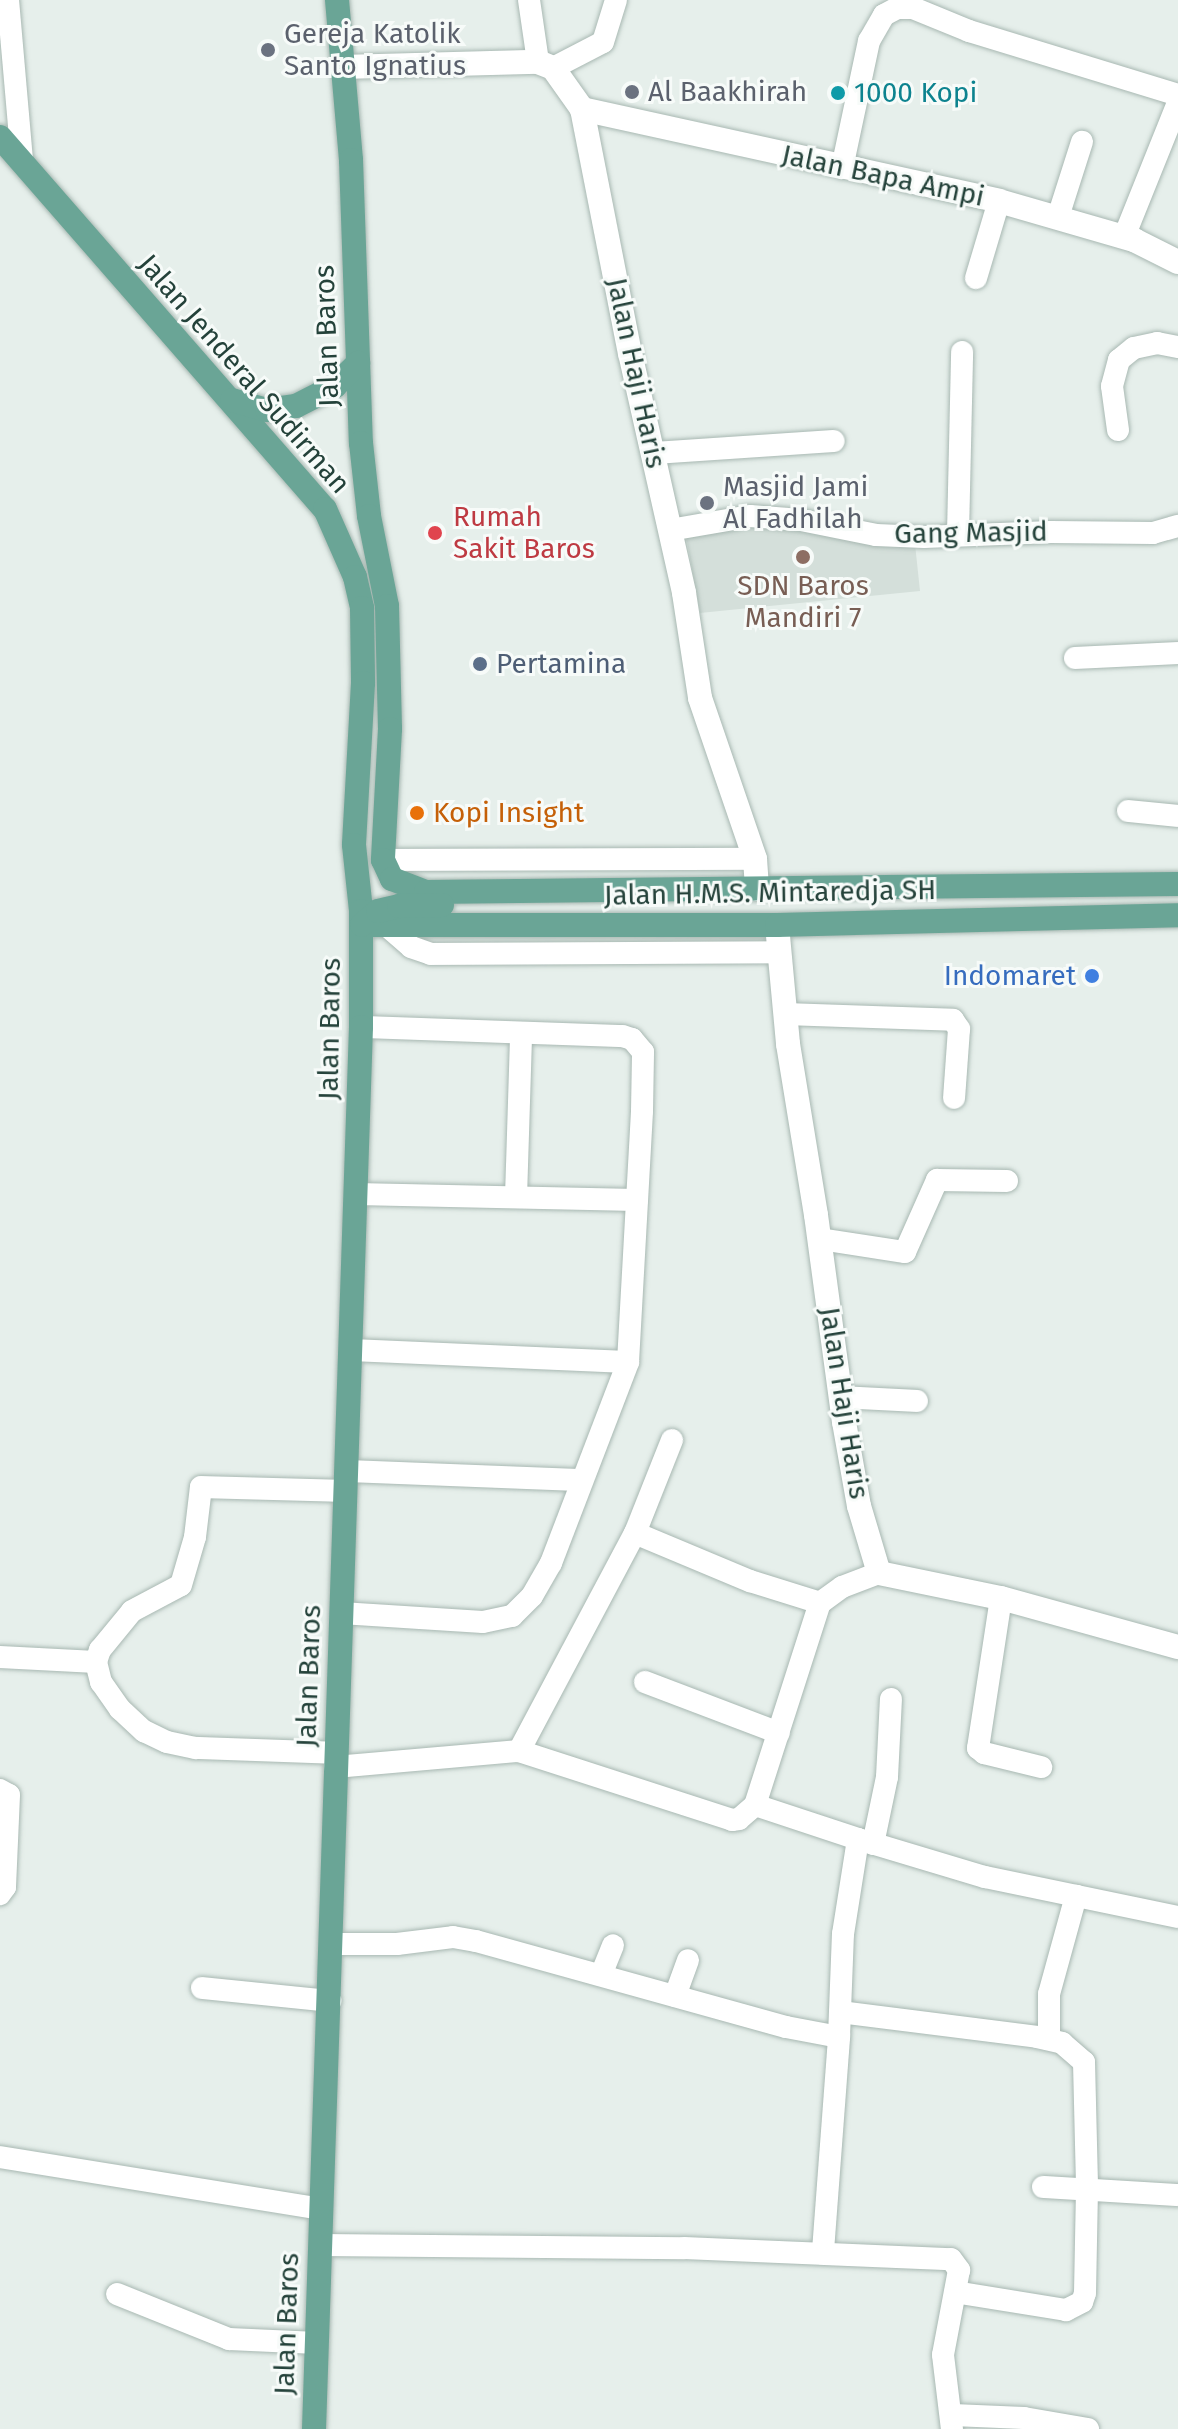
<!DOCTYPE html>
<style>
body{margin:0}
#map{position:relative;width:1178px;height:2429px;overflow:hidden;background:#e6efeb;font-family:"Fira Sans",sans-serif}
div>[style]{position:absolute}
.built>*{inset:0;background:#d4dfda}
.roads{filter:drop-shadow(0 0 2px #a8b8b2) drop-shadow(0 0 2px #a8b8b2)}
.minor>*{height:22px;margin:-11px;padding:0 11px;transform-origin:11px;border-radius:11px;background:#fff}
.tertiary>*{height:24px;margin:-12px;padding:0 12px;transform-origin:12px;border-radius:12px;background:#fff}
.primary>*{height:24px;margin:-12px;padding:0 12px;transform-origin:12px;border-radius:12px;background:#6aa596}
.dots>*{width:22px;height:22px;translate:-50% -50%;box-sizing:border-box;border:4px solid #f7fbf9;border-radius:50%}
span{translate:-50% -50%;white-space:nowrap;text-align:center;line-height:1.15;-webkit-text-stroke:6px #f7fbf9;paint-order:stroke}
.worship-label{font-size:28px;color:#5b616d}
.left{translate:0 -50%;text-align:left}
.culture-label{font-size:28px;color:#0d838f}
.street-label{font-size:28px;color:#24423a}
.health-label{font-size:28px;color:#be3a42}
.education-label{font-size:28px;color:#785e54}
.service-label{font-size:28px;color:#4e5e75}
.food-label{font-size:28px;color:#c56008}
.shop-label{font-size:28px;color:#366cbe}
.right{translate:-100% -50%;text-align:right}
</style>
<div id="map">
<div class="built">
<i style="clip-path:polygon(751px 520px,915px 544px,920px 591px,700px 613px,685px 530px)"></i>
</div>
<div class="roads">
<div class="minor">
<i style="left:8px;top:0;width:161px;rotate:85deg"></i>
<i style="left:529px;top:0;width:63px;rotate:81.7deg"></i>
<i style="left:553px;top:68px;width:56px;rotate:-27.5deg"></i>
<i style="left:603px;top:42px;width:44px;rotate:-72.8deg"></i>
<i style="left:842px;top:168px;width:130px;rotate:-78deg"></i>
<i style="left:869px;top:41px;width:30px;rotate:-60deg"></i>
<i style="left:884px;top:15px;width:15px;rotate:-28deg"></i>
<i style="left:897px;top:8px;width:16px"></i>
<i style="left:913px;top:8px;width:61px;rotate:22.3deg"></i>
<i style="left:969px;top:31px;width:219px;rotate:17deg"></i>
<i style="left:1058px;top:217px;width:79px;rotate:-72.3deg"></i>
<i style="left:1124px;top:237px;width:144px;rotate:-68.1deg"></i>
<i style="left:976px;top:278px;width:80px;rotate:-73.4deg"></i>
<i style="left:1118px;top:430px;width:44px;rotate:-97.8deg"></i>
<i style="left:1112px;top:386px;width:27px;rotate:-75deg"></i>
<i style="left:1119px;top:360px;width:19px;rotate:-39deg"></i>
<i style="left:1134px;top:348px;width:24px;rotate:-12deg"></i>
<i style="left:1157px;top:343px;width:21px;rotate:11deg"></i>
<i style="left:654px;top:453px;width:180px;rotate:-3.8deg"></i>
<i style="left:670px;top:530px;width:81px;rotate:-9.9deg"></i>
<i style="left:750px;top:516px;width:51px;rotate:4.5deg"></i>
<i style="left:801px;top:520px;width:76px;rotate:11.3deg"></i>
<i style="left:876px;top:535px;width:48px;rotate:2.4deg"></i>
<i style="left:924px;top:537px;width:127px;rotate:-2.3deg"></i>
<i style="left:1051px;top:532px;width:102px;rotate:0.6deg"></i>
<i style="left:1153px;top:533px;width:26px;rotate:-16deg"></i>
<i style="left:958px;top:534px;width:182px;rotate:-88.7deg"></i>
<i style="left:1075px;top:658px;width:103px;rotate:-2.8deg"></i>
<i style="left:1128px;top:811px;width:50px;rotate:5.7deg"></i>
<i style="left:383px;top:860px;width:372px;rotate:-0.2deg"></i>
<i style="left:387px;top:926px;width:32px;rotate:41deg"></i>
<i style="left:411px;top:947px;width:21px;rotate:19deg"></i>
<i style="left:431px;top:954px;width:347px;rotate:-0.3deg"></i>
<i style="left:785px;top:1014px;width:168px;rotate:2deg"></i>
<i style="left:953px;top:1020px;width:11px;rotate:56deg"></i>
<i style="left:959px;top:1029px;width:69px;rotate:94.1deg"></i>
<i style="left:355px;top:1194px;width:282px;rotate:1.2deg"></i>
<i style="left:516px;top:1197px;width:163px;rotate:-88.2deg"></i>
<i style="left:820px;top:1239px;width:86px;rotate:8.7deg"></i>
<i style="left:905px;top:1252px;width:79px;rotate:-66deg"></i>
<i style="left:937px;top:1180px;width:70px;rotate:0.8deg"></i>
<i style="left:351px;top:1350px;width:277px;rotate:2.5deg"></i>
<i style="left:841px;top:1397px;width:76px;rotate:3deg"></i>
<i style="left:346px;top:1471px;width:234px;rotate:2.2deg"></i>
<i style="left:635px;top:1533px;width:125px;rotate:22.7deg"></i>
<i style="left:750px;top:1581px;width:73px;rotate:17.4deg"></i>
<i style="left:1001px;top:1598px;width:152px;rotate:98.7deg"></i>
<i style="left:978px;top:1748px;width:8px;rotate:40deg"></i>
<i style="left:984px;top:1753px;width:59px;rotate:13.8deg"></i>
<i style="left:341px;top:1613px;width:142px;rotate:3.6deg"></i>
<i style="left:483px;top:1622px;width:30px;rotate:-12deg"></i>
<i style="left:512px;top:1616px;width:28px;rotate:-45deg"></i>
<i style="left:532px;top:1596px;width:38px;rotate:-60deg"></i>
<i style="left:551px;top:1563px;width:215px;rotate:-69deg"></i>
<i style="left:628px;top:1362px;width:251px;rotate:-86.8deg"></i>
<i style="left:642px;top:1111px;width:59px;rotate:-89deg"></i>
<i style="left:643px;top:1052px;width:17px;rotate:-130deg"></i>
<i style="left:632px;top:1039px;width:10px;rotate:-163deg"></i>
<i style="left:622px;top:1036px;width:261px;rotate:-178deg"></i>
<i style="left:0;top:1657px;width:96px;rotate:3deg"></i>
<i style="left:96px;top:1662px;width:13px;rotate:-72deg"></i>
<i style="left:100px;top:1650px;width:50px;rotate:-50.6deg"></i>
<i style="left:132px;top:1611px;width:55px;rotate:-28deg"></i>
<i style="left:181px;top:1585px;width:50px;rotate:-73.7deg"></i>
<i style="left:195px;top:1537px;width:50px;rotate:-83.2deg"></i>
<i style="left:201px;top:1487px;width:145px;rotate:1.6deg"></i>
<i style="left:96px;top:1662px;width:21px;rotate:76deg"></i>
<i style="left:101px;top:1682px;width:33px;rotate:55deg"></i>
<i style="left:120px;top:1709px;width:33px;rotate:43deg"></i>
<i style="left:144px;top:1731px;width:25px;rotate:26deg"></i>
<i style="left:167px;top:1742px;width:30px;rotate:12deg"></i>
<i style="left:196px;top:1748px;width:140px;rotate:2deg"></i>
<i style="left:645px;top:1682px;width:143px;rotate:20.8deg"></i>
<i style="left:519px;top:1751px;width:247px;rotate:-62deg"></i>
<i style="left:635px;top:1533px;width:100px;rotate:-68.3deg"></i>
<i style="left:335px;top:1767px;width:185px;rotate:-5deg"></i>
<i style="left:519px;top:1751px;width:224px;rotate:17.9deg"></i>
<i style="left:732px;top:1820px;width:7px;rotate:-8deg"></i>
<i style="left:739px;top:1819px;width:21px;rotate:-41deg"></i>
<i style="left:755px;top:1805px;width:212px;rotate:-72.2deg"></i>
<i style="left:820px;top:1603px;width:27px;rotate:-36deg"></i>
<i style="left:842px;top:1587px;width:40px;rotate:-21deg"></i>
<i style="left:0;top:1790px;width:10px;rotate:29deg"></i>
<i style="left:9px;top:1795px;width:92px;rotate:92.5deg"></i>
<i style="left:5px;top:1887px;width:9px;rotate:126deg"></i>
<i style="left:858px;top:1839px;width:133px;rotate:16.7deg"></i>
<i style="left:985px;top:1877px;width:197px;rotate:11.7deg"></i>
<i style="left:873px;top:1844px;width:68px;rotate:-78.2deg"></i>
<i style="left:887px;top:1777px;width:78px;rotate:-87.1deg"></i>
<i style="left:332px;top:1944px;width:65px"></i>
<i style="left:397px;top:1944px;width:56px;rotate:-7.1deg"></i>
<i style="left:453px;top:1937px;width:23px;rotate:10deg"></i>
<i style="left:476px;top:1941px;width:322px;rotate:15.5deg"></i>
<i style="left:786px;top:2027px;width:54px;rotate:10.7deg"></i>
<i style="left:839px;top:2037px;width:103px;rotate:-87.8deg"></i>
<i style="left:843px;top:1934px;width:96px;rotate:-81deg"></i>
<i style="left:858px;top:1839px;width:108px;rotate:-161.7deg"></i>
<i style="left:601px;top:1975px;width:32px;rotate:-68deg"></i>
<i style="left:202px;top:1988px;width:129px;rotate:5.8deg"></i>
<i style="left:675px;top:1996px;width:38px;rotate:-70deg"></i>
<i style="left:840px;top:2012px;width:199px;rotate:7.2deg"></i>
<i style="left:1037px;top:2037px;width:26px;rotate:13deg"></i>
<i style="left:1062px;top:2043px;width:29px;rotate:41deg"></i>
<i style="left:1084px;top:2062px;width:127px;rotate:88.6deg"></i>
<i style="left:1087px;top:2189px;width:104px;rotate:91.1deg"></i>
<i style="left:1085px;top:2293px;width:9px;rotate:108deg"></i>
<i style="left:1082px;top:2302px;width:18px;rotate:153deg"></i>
<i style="left:1066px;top:2310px;width:112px;rotate:-170.8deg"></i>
<i style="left:1049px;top:2039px;width:45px;rotate:-90deg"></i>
<i style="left:1049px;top:1994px;width:102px;rotate:-74.6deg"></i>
<i style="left:0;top:2157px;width:325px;rotate:9.2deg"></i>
<i style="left:1043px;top:2187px;width:135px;rotate:3.4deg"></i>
<i style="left:320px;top:2245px;width:364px;rotate:0.5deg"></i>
<i style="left:684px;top:2248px;width:267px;rotate:2.4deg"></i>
<i style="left:951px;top:2259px;width:14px;rotate:54deg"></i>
<i style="left:959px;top:2270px;width:86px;rotate:100.7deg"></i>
<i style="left:943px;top:2355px;width:75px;rotate:83.1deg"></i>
<i style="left:823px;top:2251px;width:215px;rotate:-85.7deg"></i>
<i style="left:117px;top:2294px;width:121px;rotate:21.9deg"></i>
<i style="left:229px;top:2339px;width:88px;rotate:2.6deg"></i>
<i style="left:953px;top:2415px;width:71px;rotate:2.4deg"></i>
<i style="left:1024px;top:2418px;width:65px;rotate:9.8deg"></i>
</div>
<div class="tertiary">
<i style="left:341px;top:67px;width:197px;rotate:-1.5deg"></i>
<i style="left:538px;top:62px;width:16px;rotate:22deg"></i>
<i style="left:553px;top:68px;width:50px;rotate:54.7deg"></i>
<i style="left:582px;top:109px;width:249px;rotate:78.9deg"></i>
<i style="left:630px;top:353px;width:246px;rotate:77.3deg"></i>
<i style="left:684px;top:593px;width:106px;rotate:81.3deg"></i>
<i style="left:700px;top:698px;width:170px;rotate:71.1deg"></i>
<i style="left:755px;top:859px;width:30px;rotate:86deg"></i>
<i style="left:582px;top:109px;width:427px;rotate:12.4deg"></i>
<i style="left:999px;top:201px;width:141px;rotate:16.1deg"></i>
<i style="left:1134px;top:240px;width:49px;rotate:26.6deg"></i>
<i style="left:777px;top:925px;width:120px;rotate:84.7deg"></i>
<i style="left:788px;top:1044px;width:173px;rotate:80.7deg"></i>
<i style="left:816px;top:1215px;width:209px;rotate:82.3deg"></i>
<i style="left:844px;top:1422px;width:85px;rotate:79.9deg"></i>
<i style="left:859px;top:1506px;width:70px;rotate:73.4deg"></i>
<i style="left:879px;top:1573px;width:125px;rotate:11.6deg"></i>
<i style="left:1001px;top:1598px;width:184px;rotate:15.5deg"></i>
</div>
<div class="primary">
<i style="left:337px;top:0;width:161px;rotate:85deg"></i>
<i style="left:351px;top:160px;width:283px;rotate:88deg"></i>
<i style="left:361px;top:443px;width:73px;rotate:83.7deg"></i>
<i style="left:369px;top:516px;width:92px;rotate:78.7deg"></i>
<i style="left:387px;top:606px;width:123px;rotate:88.6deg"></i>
<i style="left:390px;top:729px;width:131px;rotate:93.1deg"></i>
<i style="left:383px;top:860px;width:21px;rotate:65deg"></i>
<i style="left:392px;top:879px;width:36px;rotate:21deg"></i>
<i style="left:426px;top:892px;width:752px;rotate:-0.61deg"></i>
<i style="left:0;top:137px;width:494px;rotate:48.9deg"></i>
<i style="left:325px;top:509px;width:74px;rotate:66.2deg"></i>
<i style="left:355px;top:577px;width:32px;rotate:77deg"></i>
<i style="left:362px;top:608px;width:75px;rotate:89.2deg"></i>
<i style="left:363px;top:683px;width:162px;rotate:93.2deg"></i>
<i style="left:354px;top:845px;width:66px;rotate:83.9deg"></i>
<i style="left:361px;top:911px;width:116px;rotate:90deg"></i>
<i style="left:361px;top:1027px;width:1403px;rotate:91.92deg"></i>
<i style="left:232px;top:400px;width:36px;rotate:16deg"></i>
<i style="left:267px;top:410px;width:29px;rotate:-8deg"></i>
<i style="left:296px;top:406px;width:44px;rotate:-27.1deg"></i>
<i style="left:335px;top:386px;width:33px;rotate:-45deg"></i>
<i style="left:362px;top:925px;width:415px"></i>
<i style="left:777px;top:925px;width:401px;rotate:-1.4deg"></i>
<i style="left:362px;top:925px;width:21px;rotate:-41deg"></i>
<i style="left:378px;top:911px;width:22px;rotate:-13deg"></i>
<i style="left:399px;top:906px;width:43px;rotate:-1.3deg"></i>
</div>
</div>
<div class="dots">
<i style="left:268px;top:50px;background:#6b7280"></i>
<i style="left:632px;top:92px;background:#6b7280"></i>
<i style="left:838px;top:93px;background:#0f9aa8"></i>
<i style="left:707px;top:503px;background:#6b7280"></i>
<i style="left:435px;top:533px;background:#e0444e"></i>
<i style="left:803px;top:557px;background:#8d6e63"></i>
<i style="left:480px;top:664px;background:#5c6f8a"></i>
<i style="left:417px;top:813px;background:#e8710a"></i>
<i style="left:1092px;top:976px;background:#3f7fe0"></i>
</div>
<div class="worship-label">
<span class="left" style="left:284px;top:50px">Gereja Katolik<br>Santo Ignatius</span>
<span class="left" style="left:648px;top:92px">Al Baakhirah</span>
<span class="left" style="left:723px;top:503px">Masjid Jami<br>Al Fadhilah</span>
</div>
<div class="culture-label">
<span class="left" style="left:854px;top:93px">1000 Kopi</span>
</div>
<div class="street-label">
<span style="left:883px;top:176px;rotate:12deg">Jalan Bapa Ampi</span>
<span style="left:327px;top:336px;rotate:-92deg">Jalan Baros</span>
<span style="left:636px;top:373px;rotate:78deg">Jalan Haji Haris</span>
<span style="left:244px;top:374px;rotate:49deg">Jalan Jenderal Sudirman</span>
<span style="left:971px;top:533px;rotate:-1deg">Gang Masjid</span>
<span style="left:770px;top:893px;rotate:-1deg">Jalan H.M.S. Mintaredja SH</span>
<span style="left:330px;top:1029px;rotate:-89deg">Jalan Baros</span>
<span style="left:844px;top:1403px;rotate:81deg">Jalan Haji Haris</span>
<span style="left:309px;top:1676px;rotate:-88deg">Jalan Baros</span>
<span style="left:287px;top:2324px;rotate:-88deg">Jalan Baros</span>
</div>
<div class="health-label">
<span class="left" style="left:453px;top:533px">Rumah<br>Sakit Baros</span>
</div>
<div class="education-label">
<span style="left:803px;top:602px">SDN Baros<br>Mandiri 7</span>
</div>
<div class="service-label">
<span class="left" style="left:496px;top:664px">Pertamina</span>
</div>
<div class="food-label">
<span class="left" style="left:433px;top:813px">Kopi Insight</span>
</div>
<div class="shop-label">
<span class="right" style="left:1076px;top:976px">Indomaret</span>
</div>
</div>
